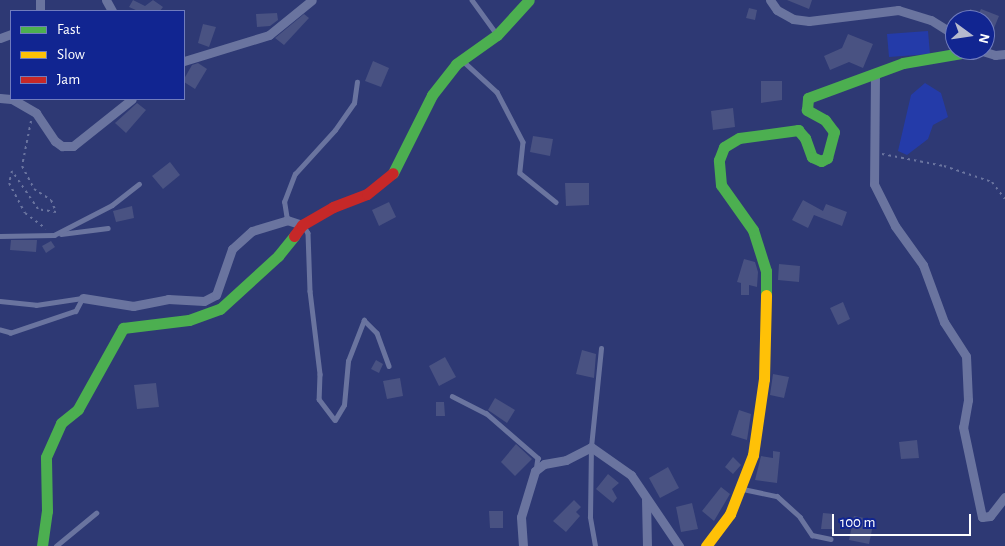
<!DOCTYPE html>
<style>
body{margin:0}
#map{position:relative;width:1005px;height:546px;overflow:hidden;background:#2e3974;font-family:"Alegreya Sans",sans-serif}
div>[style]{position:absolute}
.green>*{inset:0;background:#243ba9}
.building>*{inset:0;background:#495282}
.path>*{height:2px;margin-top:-1px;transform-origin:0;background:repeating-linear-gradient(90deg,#6a749f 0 2.5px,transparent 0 6.5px)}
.lane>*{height:4.5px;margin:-2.25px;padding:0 2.25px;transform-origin:2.25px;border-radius:2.25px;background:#6a749f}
.street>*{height:9px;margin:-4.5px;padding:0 4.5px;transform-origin:4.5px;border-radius:4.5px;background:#6a749f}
.fast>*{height:11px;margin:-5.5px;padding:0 5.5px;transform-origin:5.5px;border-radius:5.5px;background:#4caf50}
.slow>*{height:11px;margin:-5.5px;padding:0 5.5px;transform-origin:5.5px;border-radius:5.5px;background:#ffc107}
.jam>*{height:11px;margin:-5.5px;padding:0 5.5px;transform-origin:5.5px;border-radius:5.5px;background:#c62828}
span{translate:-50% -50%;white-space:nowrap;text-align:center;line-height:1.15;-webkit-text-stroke:4.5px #112591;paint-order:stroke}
.legend{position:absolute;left:10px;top:10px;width:175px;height:90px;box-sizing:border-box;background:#112591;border:1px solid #707cbd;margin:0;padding:6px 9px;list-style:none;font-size:15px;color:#fff}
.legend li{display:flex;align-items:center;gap:10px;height:25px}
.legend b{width:25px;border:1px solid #707cbd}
.north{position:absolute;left:945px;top:10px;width:50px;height:50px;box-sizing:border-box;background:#112591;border:1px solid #707cbd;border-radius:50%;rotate:104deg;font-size:14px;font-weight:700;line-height:20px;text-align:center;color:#fff}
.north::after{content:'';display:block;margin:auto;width:18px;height:22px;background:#b6bace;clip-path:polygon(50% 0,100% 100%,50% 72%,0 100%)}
.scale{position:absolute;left:832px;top:514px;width:139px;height:22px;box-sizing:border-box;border:2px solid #fff;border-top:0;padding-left:6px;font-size:15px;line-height:18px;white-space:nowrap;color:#fff;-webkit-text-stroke:4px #112591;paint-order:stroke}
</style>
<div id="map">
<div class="green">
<i style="clip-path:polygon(928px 31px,930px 54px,889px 57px,887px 34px)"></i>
<i style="clip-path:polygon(925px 83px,941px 93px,948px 117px,933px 125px,928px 139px,907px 155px,898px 151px,911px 95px)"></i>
</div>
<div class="building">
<i style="clip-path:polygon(133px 0,145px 6px,153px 0,163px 7px,160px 11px,138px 11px,129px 7px)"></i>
<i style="clip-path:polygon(787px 0,812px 0,809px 9px)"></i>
<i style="clip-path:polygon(749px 8px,757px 10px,755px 20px,746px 18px)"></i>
<i style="clip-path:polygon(970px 9px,979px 13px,981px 9px,999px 16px,992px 33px,985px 30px,985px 20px,966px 20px)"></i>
<i style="clip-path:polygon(277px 13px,278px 20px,270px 26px,257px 27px,256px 14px)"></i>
<i style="clip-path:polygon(304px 14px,309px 18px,284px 45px,275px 38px)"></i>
<i style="clip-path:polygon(203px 24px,216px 27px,209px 47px,198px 43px)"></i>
<i style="clip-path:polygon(848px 34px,873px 44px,863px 68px,849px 62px,830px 70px,824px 56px,842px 48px)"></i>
<i style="clip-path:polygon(373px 61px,389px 68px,381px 87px,365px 81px)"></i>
<i style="clip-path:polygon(198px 63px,207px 69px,195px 89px,184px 82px,184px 79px,192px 65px)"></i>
<i style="clip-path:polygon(761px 81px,782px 81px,782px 100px,761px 103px)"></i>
<i style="clip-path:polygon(137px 103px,146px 110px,126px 133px,115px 123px)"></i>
<i style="clip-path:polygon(733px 108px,735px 127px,713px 130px,711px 111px)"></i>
<i style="clip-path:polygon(533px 136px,553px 139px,550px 156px,530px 152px)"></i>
<i style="clip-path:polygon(170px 162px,180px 175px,163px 189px,152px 176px)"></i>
<i style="clip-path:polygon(565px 183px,589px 183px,589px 205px,566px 206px)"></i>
<i style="clip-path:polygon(803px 200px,823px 211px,826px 204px,847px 212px,842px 226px,814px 215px,808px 228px,792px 220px)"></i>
<i style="clip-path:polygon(389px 202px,396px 217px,379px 226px,372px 210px)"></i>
<i style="clip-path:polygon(132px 206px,134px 218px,116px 222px,113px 211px)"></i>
<i style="clip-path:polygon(11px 240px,37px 240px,36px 252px,10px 250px)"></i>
<i style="clip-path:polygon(51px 241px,55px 247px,46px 253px,42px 246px)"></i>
<i style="clip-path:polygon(744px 259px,755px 262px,758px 272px,757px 287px,749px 285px,749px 295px,741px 295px,741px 283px,737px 282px)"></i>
<i style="clip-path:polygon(779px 264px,800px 266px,799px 282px,778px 280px)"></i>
<i style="clip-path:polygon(843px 302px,850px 319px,838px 325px,830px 308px)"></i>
<i style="clip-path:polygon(582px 350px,596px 354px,594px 378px,576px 374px)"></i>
<i style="clip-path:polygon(445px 357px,456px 377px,439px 386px,429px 366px)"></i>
<i style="clip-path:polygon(376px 360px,383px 364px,379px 373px,371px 369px)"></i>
<i style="clip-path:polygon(773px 374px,789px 377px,784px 398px,770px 395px)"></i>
<i style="clip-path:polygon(400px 378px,403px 396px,387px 399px,383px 381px)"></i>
<i style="clip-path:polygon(156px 383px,159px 407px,137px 409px,134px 385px)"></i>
<i style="clip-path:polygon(495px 398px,515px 410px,507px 423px,488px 410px)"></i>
<i style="clip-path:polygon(436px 402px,444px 402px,445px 416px,436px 416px)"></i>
<i style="clip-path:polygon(739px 410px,751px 414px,747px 440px,731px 435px)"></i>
<i style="clip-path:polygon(917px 440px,919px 458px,901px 459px,899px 442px)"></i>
<i style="clip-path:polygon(516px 444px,532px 459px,515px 476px,501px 462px)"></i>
<i style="clip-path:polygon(773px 451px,780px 452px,777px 483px,755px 480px,761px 456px,773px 458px)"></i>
<i style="clip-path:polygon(733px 457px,741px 465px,733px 474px,725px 467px)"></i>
<i style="clip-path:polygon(668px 467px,679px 488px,660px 498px,649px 478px)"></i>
<i style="clip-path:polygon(608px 474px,619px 483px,612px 489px,617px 498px,613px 503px,596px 489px)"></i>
<i style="clip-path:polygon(721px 487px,730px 494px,714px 521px,702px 511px)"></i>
<i style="clip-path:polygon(574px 500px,581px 507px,576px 512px,580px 516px,566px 532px,553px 521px)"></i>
<i style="clip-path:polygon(692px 503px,698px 529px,681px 532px,676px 507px)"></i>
<i style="clip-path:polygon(489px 511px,503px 511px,503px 528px,490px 528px)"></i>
<i style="clip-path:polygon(823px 513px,834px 514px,833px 529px,821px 529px)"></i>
<i style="clip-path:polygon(854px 516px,874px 520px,869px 544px,849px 540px)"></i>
</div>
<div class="path">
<i style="left:31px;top:121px;width:46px;rotate:101.3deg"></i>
<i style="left:22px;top:166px;width:26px;rotate:62deg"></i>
<i style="left:34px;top:189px;width:20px;rotate:33deg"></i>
<i style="left:51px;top:200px;width:13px;rotate:67deg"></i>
<i style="left:56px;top:212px;width:18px;rotate:-171deg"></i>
<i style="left:38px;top:209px;width:46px;rotate:-124.4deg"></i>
<i style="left:12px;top:171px;width:12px;rotate:104deg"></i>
<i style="left:9px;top:183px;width:34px;rotate:62deg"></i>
<i style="left:25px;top:213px;width:26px;rotate:37deg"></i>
<i style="left:882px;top:154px;width:63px;rotate:11deg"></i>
<i style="left:944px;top:166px;width:51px;rotate:18.4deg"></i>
<i style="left:992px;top:182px;width:21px;rotate:53deg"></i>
</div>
<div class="lane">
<i style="left:472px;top:0;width:41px;rotate:54deg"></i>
<i style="left:463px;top:61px;width:46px;rotate:42.4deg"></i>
<i style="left:497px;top:92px;width:56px;rotate:62.5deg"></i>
<i style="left:523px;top:142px;width:31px;rotate:96deg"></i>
<i style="left:520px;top:173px;width:46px;rotate:38.9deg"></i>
<i style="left:287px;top:220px;width:18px;rotate:-99deg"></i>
<i style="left:284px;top:202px;width:30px;rotate:-69deg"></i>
<i style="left:295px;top:174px;width:59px;rotate:-47.7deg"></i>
<i style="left:335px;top:130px;width:33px;rotate:-55deg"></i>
<i style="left:354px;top:103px;width:21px;rotate:-82deg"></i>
<i style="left:303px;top:225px;width:9px;rotate:58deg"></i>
<i style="left:308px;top:233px;width:58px;rotate:88deg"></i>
<i style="left:310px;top:291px;width:84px;rotate:83.1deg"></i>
<i style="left:320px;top:374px;width:25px;rotate:92deg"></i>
<i style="left:319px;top:399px;width:26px;rotate:53deg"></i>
<i style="left:335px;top:420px;width:17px;rotate:-59deg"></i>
<i style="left:344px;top:405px;width:44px;rotate:-84.8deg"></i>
<i style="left:348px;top:361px;width:44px;rotate:-68.7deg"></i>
<i style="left:364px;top:320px;width:18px;rotate:45deg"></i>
<i style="left:377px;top:333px;width:35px;rotate:70deg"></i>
<i style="left:61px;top:234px;width:47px;rotate:-7.3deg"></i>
<i style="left:0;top:236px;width:54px;rotate:-1.1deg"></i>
<i style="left:54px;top:235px;width:65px;rotate:-27.3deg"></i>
<i style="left:112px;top:205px;width:34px;rotate:-38deg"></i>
<i style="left:0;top:301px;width:36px;rotate:6deg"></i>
<i style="left:36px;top:305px;width:48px;rotate:-8.5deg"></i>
<i style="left:83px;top:298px;width:15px;rotate:118deg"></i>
<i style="left:76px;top:311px;width:69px;rotate:161.3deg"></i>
<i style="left:11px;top:333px;width:11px;rotate:-165deg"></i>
<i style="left:452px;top:396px;width:38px;rotate:27deg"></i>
<i style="left:486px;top:413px;width:69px;rotate:40.9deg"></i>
<i style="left:538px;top:458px;width:12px;rotate:99deg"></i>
<i style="left:743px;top:489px;width:35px;rotate:12deg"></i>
<i style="left:777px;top:496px;width:31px;rotate:42deg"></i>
<i style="left:800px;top:517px;width:22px;rotate:56deg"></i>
<i style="left:812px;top:535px;width:19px;rotate:12deg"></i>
<i style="left:56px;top:546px;width:52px;rotate:-39.5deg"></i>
<i style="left:595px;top:546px;width:29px;rotate:-100deg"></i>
<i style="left:590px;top:517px;width:70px;rotate:-89.2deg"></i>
<i style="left:591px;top:447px;width:99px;rotate:-84.2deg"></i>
</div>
<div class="street">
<i style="left:40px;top:0;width:11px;rotate:90deg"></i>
<i style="left:106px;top:0;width:13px;rotate:61deg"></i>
<i style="left:770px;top:0;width:12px;rotate:55deg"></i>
<i style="left:777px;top:10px;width:18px;rotate:29deg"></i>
<i style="left:793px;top:19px;width:16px;rotate:7deg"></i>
<i style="left:809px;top:21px;width:90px;rotate:-7deg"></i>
<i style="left:898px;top:10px;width:34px;rotate:17deg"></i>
<i style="left:931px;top:20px;width:28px;rotate:32deg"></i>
<i style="left:0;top:38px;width:12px;rotate:-20deg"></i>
<i style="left:979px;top:50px;width:17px;rotate:17deg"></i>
<i style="left:995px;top:55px;width:10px;rotate:-6deg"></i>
<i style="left:184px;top:61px;width:89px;rotate:-17deg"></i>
<i style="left:269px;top:35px;width:55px;rotate:-39.1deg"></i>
<i style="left:875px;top:75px;width:109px;rotate:90.5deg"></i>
<i style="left:874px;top:184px;width:47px;rotate:63.4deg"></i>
<i style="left:895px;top:226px;width:48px;rotate:54.3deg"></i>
<i style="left:923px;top:265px;width:61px;rotate:69.8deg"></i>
<i style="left:944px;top:322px;width:40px;rotate:57.1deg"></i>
<i style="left:966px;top:356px;width:44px;rotate:87.4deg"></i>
<i style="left:968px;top:400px;width:27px;rotate:100deg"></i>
<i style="left:963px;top:427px;width:92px;rotate:78.1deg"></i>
<i style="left:982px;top:517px;width:8px;rotate:-7deg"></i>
<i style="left:990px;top:516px;width:24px;rotate:-52deg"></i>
<i style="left:0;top:98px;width:11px;rotate:5deg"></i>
<i style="left:12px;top:99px;width:28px;rotate:30deg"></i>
<i style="left:36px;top:113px;width:34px;rotate:56deg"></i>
<i style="left:55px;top:141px;width:9px;rotate:36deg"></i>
<i style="left:62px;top:146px;width:11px"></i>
<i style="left:73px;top:146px;width:75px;rotate:-38.5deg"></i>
<i style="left:83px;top:298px;width:51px;rotate:9.1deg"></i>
<i style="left:133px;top:306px;width:36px;rotate:-11deg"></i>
<i style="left:168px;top:299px;width:36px;rotate:3deg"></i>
<i style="left:204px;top:301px;width:13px;rotate:-27deg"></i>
<i style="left:216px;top:295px;width:49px;rotate:-70.8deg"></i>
<i style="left:232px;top:249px;width:27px;rotate:-42deg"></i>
<i style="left:252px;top:231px;width:37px;rotate:-17deg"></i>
<i style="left:287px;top:220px;width:16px;rotate:18deg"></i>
<i style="left:646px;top:499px;width:47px;rotate:88.8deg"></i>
<i style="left:523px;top:546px;width:29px;rotate:-94deg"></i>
<i style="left:521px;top:517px;width:48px;rotate:-73.1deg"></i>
<i style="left:535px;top:471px;width:11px;rotate:-38deg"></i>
<i style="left:544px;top:464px;width:22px;rotate:-10deg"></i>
<i style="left:566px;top:460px;width:28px;rotate:-27deg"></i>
<i style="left:591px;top:447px;width:49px;rotate:35deg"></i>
<i style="left:631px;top:475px;width:86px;rotate:55.9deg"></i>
</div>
<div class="fast">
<i style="left:393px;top:173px;width:87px;rotate:-63.4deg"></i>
<i style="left:432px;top:95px;width:39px;rotate:-52deg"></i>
<i style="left:456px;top:64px;width:50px;rotate:-35.3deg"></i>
<i style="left:497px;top:35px;width:47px;rotate:-47.6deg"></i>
<i style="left:766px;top:295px;width:24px;rotate:-90deg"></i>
<i style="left:766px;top:271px;width:43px;rotate:-107.6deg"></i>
<i style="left:753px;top:230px;width:55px;rotate:-125.4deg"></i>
<i style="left:721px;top:185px;width:25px;rotate:-95deg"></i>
<i style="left:719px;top:160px;width:14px;rotate:-69deg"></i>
<i style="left:724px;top:147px;width:17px;rotate:-31deg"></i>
<i style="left:739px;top:138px;width:60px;rotate:-7.7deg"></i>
<i style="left:798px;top:130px;width:11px;rotate:49deg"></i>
<i style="left:805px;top:138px;width:20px;rotate:70deg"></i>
<i style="left:812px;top:157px;width:10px;rotate:24deg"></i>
<i style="left:821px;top:161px;width:7px;rotate:-27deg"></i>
<i style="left:827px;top:158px;width:27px;rotate:-75deg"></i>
<i style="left:834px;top:132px;width:15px;rotate:-127deg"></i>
<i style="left:825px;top:120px;width:21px;rotate:-151deg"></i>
<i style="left:807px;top:110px;width:12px;rotate:-85deg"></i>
<i style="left:808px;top:98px;width:101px;rotate:-20.2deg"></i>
<i style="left:903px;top:63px;width:77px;rotate:-9.7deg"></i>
<i style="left:42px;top:546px;width:35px;rotate:-82deg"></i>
<i style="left:47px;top:511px;width:54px;rotate:-91.1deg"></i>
<i style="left:46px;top:457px;width:37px;rotate:-66deg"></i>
<i style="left:61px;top:423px;width:22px;rotate:-39deg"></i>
<i style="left:78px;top:409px;width:93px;rotate:-60.9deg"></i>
<i style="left:123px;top:328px;width:66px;rotate:-6.9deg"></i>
<i style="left:189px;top:320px;width:33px;rotate:-20deg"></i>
<i style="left:220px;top:309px;width:79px;rotate:-42.4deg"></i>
<i style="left:278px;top:256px;width:26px;rotate:-51deg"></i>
</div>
<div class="slow">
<i style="left:706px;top:546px;width:40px;rotate:-53deg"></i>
<i style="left:730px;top:514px;width:63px;rotate:-68.7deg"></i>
<i style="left:753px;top:455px;width:77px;rotate:-81.8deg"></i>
<i style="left:764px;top:379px;width:84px;rotate:-88.6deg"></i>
</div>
<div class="jam">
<i style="left:294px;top:236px;width:14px;rotate:-54deg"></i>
<i style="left:302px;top:225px;width:36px;rotate:-30deg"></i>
<i style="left:333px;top:207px;width:36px;rotate:-21deg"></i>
<i style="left:367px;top:194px;width:33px;rotate:-39deg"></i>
</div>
<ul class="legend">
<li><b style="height:6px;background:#4caf50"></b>Fast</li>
<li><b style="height:6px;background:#ffc107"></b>Slow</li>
<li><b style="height:6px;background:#c62828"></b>Jam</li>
</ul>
<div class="north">N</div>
<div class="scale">100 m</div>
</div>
